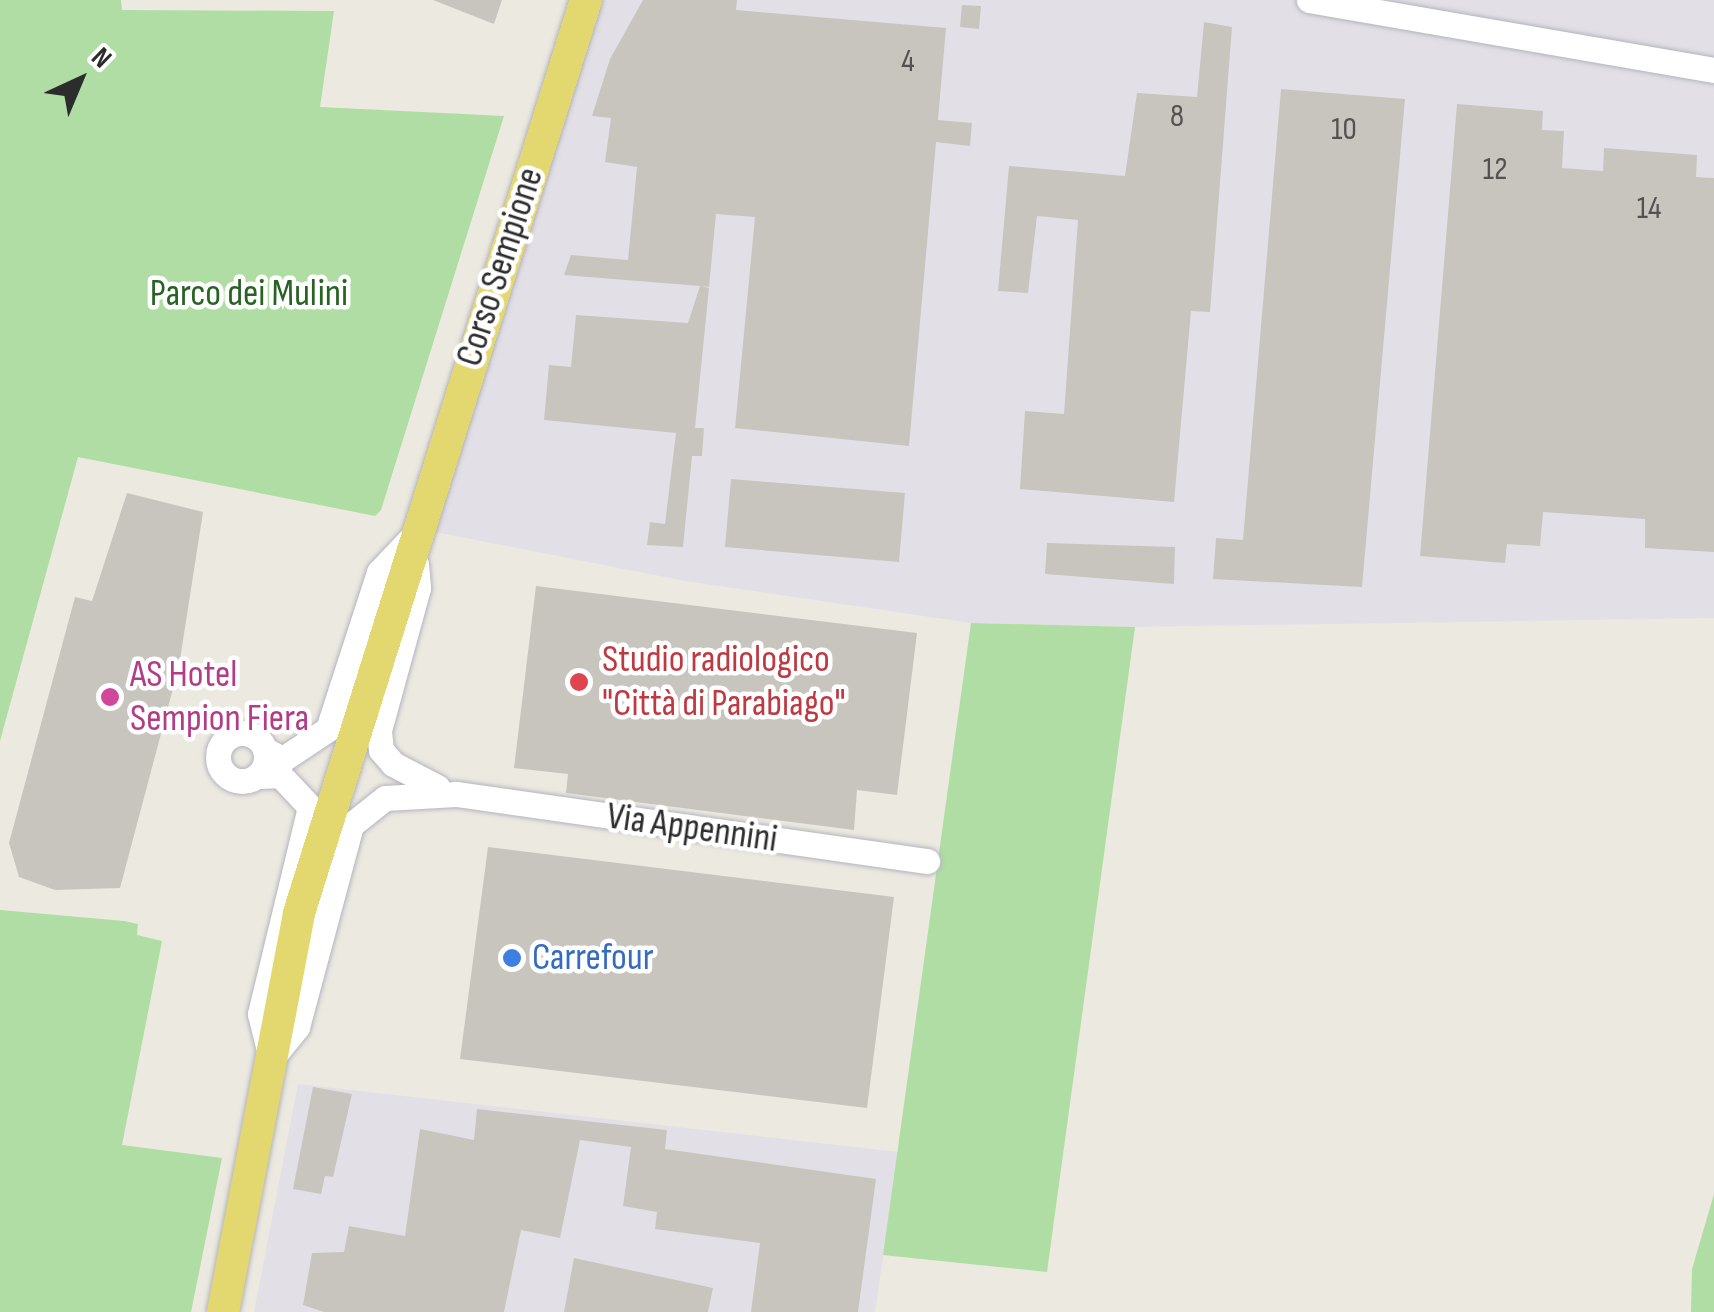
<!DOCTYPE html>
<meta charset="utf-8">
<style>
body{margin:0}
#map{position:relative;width:1714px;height:1312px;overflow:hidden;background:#ece9e0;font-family:"Sofia Sans Condensed",sans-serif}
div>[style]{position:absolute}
.industrial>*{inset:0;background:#e2e0e6}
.green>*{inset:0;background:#afdda3}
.building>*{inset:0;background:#c8c5bf}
.roads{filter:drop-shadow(0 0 2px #b4b4be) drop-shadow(0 0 2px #b4b4be)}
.minor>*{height:25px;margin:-12.5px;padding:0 12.5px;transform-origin:12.5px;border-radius:12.5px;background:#fff}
.minor>.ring{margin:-12.5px;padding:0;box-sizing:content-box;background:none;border:25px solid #fff;border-radius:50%}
.major>*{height:32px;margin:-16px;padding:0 16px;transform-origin:16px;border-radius:16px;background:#e3d76f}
.dots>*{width:28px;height:28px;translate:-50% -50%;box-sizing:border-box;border:5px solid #fff;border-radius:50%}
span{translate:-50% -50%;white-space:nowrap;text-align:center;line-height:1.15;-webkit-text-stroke:9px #fff;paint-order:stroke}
.number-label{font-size:32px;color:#535251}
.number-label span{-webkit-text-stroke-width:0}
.street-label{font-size:38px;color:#2c2c2c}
.park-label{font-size:38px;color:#276323}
.health-label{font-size:38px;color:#be3a42}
.left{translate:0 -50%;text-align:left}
.hotel-label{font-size:38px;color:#b23c85}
.shop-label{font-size:38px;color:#366cbe}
.north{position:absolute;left:30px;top:30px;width:100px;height:100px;-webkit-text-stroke:8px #fff;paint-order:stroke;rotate:44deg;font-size:28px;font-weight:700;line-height:40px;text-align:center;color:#2c2c2c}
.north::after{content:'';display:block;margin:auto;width:35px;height:45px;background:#2c2c2c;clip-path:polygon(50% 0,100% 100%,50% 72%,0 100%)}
</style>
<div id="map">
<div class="industrial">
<i style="clip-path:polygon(588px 0,1714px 0,1714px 618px,1135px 627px,971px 623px,685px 581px,420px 529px)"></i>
<i style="clip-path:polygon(298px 1084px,898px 1152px,875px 1312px,254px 1312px)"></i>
</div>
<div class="green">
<i style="clip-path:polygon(0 0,121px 0,122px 10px,334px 11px,320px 107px,504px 116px,381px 510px,375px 516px,78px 457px,0 741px)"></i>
<i style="clip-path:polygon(971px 623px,1135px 627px,1047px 1272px,883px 1255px)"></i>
<i style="clip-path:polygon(0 910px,124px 921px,138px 924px,137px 935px,162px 941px,122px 1145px,222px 1158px,191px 1312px,0 1312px)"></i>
<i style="clip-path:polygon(1714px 1194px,1714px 1312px,1691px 1312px,1692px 1269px)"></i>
</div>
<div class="building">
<i style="clip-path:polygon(433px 0,502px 0,494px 24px)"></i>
<i style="clip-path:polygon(643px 0,737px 0,736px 10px,946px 28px,938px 120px,972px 123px,970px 146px,936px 142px,909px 446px,735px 428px,755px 217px,716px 214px,709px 287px,702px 286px,709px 288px,695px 428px,704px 428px,702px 456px,692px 456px,683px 547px,647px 545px,650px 522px,665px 524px,676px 433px,544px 420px,549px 365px,571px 367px,576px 315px,688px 323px,700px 286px,564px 275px,571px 255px,628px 260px,637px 167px,605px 162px,611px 118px,592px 116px,610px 59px)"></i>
<i style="clip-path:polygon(962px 5px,981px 6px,979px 29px,960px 27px)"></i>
<i style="clip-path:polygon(1204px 22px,1232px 27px,1210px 312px,1191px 311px,1174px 502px,1020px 489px,1025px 411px,1064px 414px,1078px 220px,1037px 216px,1028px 293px,998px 291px,1009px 166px,1125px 176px,1137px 93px,1197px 97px)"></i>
<i style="clip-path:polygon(1281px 89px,1405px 99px,1362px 587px,1213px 579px,1216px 538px,1243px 540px)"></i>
<i style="clip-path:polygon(1457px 104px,1543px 111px,1542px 130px,1564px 131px,1562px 168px,1603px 171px,1604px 148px,1697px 155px,1696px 177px,1714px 178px,1714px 552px,1645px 548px,1645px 519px,1543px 512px,1540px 546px,1507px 544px,1505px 563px,1420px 556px)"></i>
<i style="clip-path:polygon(731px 479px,905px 493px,899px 562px,725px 547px)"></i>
<i style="clip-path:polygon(127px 493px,203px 512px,179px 666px,120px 888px,55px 890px,19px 877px,9px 843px,75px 597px,92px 601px)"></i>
<i style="clip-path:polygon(1047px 543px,1175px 547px,1174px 584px,1045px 574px)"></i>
<i style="clip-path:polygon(536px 586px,917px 633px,897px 795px,857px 790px,854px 830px,566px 793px,568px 774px,514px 768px)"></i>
<i style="clip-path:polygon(488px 847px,894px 897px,867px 1108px,460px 1059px)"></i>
<i style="clip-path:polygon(313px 1087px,352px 1094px,333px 1177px,325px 1176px,321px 1194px,293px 1189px)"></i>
<i style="clip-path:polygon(477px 1109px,667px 1130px,665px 1149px,876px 1179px,858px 1312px,751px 1312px,760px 1243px,655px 1229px,657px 1212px,623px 1206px,631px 1147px,580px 1140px,560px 1238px,521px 1230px,504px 1312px,324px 1312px,303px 1305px,312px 1253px,344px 1252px,349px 1226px,405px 1236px,420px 1129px,474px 1140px)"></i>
<i style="clip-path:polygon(574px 1258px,713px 1288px,708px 1312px,564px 1312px)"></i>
</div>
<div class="roads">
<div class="minor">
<i style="left:1309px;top:0;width:411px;rotate:9.8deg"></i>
<i style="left:416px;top:564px;width:24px;rotate:85deg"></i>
<i style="left:418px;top:588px;width:148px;rotate:105.3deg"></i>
<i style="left:379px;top:731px;width:19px;rotate:84deg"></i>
<i style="left:381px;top:750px;width:18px;rotate:49deg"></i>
<i style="left:393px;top:764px;width:50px;rotate:27.6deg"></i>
<i class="ring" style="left:218px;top:733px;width:23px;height:23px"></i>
<i style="left:265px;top:750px;width:20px;rotate:27deg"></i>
<i style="left:283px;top:759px;width:54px;rotate:-33.7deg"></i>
<i style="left:328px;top:729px;width:165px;rotate:-72deg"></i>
<i style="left:379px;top:572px;width:52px;rotate:-46.5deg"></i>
<i style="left:257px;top:776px;width:23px;rotate:-2deg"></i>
<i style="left:280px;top:775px;width:44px;rotate:46.8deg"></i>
<i style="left:310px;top:807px;width:213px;rotate:103.6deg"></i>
<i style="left:260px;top:1014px;width:41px;rotate:76deg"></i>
<i style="left:272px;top:1058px;width:40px;rotate:-51deg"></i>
<i style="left:297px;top:1027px;width:209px;rotate:-75deg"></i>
<i style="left:351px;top:825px;width:43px;rotate:-38.5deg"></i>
<i style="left:385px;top:798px;width:71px;rotate:-3.2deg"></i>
<i style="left:456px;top:794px;width:476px;rotate:8.1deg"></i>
</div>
<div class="major">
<i style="left:223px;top:1312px;width:406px;rotate:-79.2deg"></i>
<i style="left:299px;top:913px;width:957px;rotate:-72.55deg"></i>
</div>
</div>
<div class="dots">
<i style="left:579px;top:682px;background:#e0444e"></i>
<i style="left:110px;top:697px;background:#d1479c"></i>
<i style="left:512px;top:958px;background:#3f7fe0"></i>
</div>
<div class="number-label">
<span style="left:908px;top:62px">4</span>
<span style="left:1177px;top:117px">8</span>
<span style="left:1344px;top:130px">10</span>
<span style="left:1495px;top:170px">12</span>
<span style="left:1649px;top:209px">14</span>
</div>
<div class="street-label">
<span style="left:500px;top:267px;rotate:-72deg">Corso Sempione</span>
<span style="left:692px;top:828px;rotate:8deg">Via Appennini</span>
</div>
<div class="park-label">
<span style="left:249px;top:294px">Parco dei Mulini</span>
</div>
<div class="health-label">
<span class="left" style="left:602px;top:682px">Studio radiologico<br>"Città di Parabiago"</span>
</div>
<div class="hotel-label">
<span class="left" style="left:130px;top:697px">AS Hotel<br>Sempion Fiera</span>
</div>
<div class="shop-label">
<span class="left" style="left:532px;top:958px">Carrefour</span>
</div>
<div class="north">N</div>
</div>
